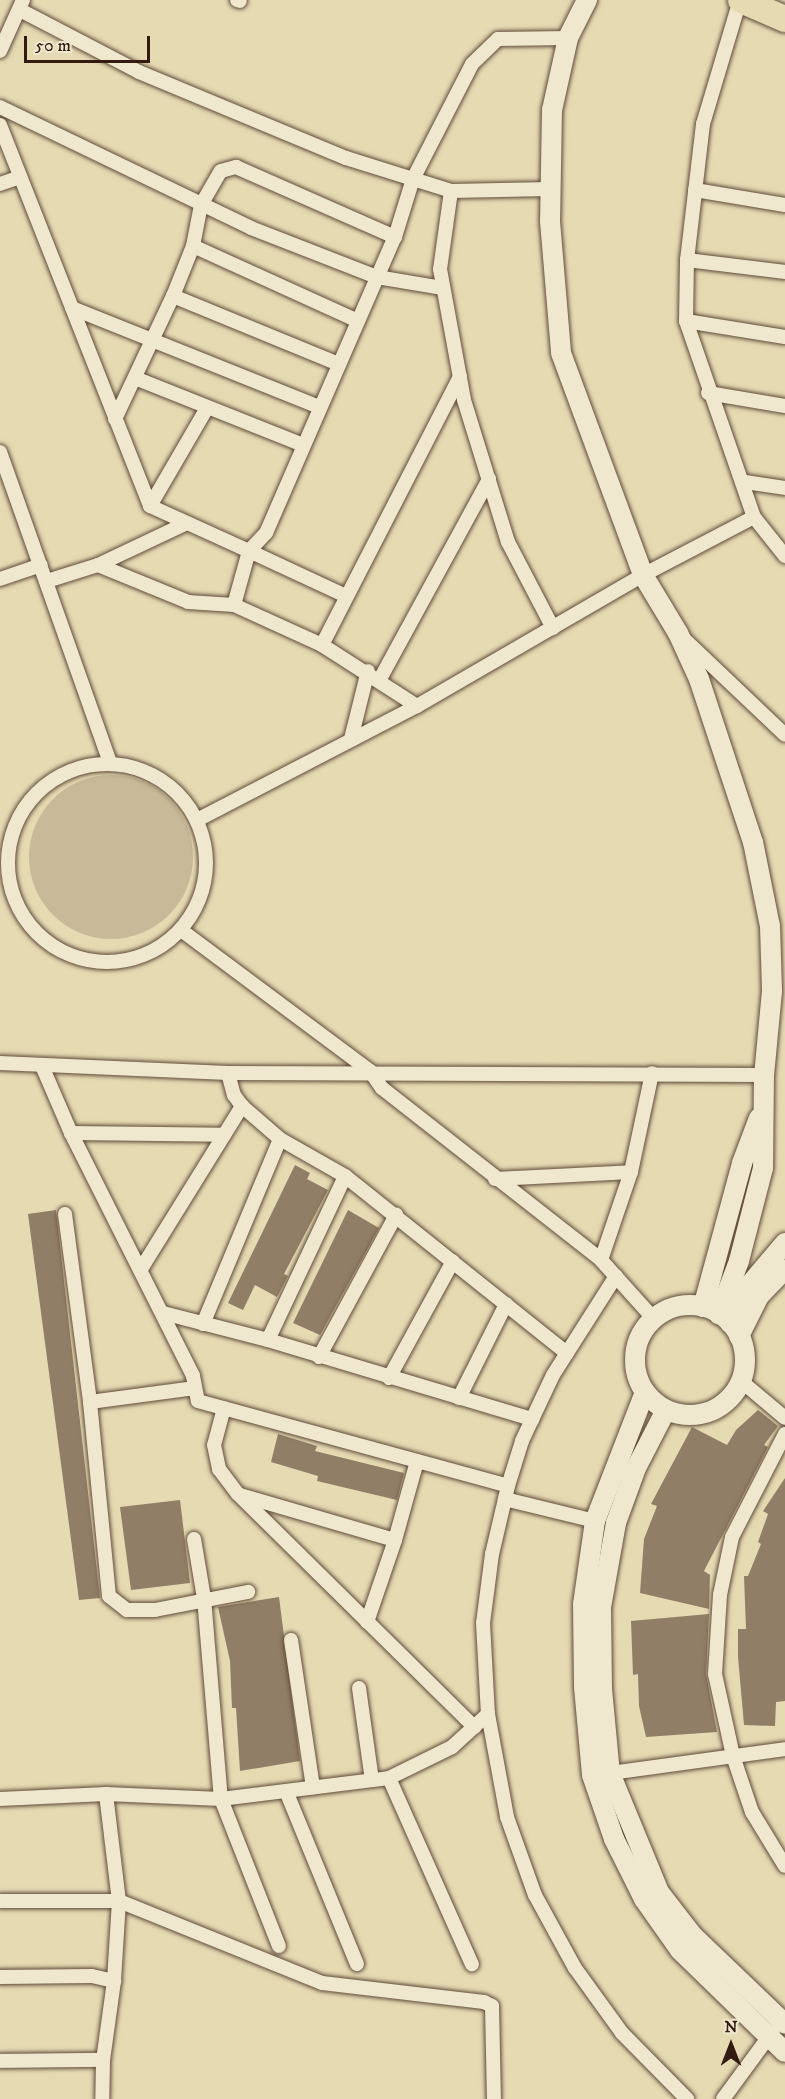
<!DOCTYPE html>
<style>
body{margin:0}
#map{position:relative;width:785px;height:2099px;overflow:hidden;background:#e6dab3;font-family:"IM FELL DW Pica",serif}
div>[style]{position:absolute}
.green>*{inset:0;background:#c8ba98}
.round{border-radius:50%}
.building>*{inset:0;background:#907e66}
.roads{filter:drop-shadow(0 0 2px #604b3a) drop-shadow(0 0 2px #604b3a)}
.street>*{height:14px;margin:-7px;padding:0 7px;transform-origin:7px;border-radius:7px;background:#efe7ce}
.street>.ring{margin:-7px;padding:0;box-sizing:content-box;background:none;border:14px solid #efe7ce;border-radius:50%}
.secondary>*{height:20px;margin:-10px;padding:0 10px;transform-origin:10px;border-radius:10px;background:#efe7ce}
.secondary>.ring{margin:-10px;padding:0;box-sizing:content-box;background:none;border:20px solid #efe7ce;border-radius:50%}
.highway>*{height:26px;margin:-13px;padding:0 13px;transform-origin:13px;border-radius:13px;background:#e6dab3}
span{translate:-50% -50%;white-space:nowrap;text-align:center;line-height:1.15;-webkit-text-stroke:4.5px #efe7ce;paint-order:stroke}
.north{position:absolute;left:701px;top:2015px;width:60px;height:60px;-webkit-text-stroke:4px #efe7ce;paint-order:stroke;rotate:0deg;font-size:16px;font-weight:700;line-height:24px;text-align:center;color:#331b12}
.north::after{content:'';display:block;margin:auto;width:21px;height:27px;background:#331b12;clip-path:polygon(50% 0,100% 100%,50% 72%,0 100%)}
.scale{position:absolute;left:24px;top:36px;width:126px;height:27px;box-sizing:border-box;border:3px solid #331b12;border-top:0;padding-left:8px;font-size:18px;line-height:21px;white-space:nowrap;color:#331b12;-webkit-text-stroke:4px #efe7ce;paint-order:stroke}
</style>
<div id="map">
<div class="green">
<i class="round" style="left:29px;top:775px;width:164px;height:164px"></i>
</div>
<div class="building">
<i style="clip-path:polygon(295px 1165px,310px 1173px,307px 1179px,328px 1190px,284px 1274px,288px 1276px,277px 1297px,255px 1285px,243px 1310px,228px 1303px)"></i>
<i style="clip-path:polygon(56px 1210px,100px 1598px,79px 1600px,28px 1214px)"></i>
<i style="clip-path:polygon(348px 1210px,379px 1228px,320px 1335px,293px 1323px)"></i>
<i style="clip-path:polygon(758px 1410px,778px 1426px,764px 1445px,768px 1447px,704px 1571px,710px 1575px,709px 1609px,640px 1593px,644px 1539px,657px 1506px,651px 1504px,692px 1427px,727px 1445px,736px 1430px)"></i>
<i style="clip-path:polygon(278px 1434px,317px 1446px,315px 1451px,404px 1473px,397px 1500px,317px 1481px,318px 1476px,271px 1462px)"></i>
<i style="clip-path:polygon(785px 1478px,785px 1701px,776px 1702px,775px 1726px,744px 1725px,738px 1657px,738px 1629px,746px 1629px,744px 1576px,748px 1576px,761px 1544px,758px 1542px,768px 1514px,763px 1511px)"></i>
<i style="clip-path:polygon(180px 1500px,190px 1583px,131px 1590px,120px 1507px)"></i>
<i style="clip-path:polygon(279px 1597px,300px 1761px,240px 1771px,236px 1708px,232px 1708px,230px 1661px,218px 1607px)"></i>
<i style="clip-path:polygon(709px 1614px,706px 1674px,717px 1732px,646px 1737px,639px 1706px,638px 1674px,633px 1675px,631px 1621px)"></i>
</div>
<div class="roads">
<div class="street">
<i style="left:237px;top:0;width:3px;rotate:18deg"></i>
<i style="left:740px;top:0;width:129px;rotate:106.6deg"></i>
<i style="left:703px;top:124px;width:137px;rotate:96.7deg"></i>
<i style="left:687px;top:260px;width:61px;rotate:90.9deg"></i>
<i style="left:686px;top:321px;width:207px;rotate:70.9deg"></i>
<i style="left:754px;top:517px;width:50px;rotate:51.5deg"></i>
<i style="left:20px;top:10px;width:134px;rotate:27.5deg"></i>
<i style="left:139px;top:72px;width:224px;rotate:22.6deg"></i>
<i style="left:346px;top:158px;width:110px;rotate:17.4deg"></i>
<i style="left:451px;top:191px;width:99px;rotate:-1.2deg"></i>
<i style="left:0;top:51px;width:56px;rotate:-65.7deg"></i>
<i style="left:0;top:107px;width:279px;rotate:25.7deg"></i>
<i style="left:251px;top:228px;width:135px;rotate:21.3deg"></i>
<i style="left:377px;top:277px;width:67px;rotate:9.5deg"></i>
<i style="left:0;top:125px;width:409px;rotate:68.5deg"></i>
<i style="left:150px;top:506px;width:109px;rotate:24.4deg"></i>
<i style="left:249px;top:551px;width:56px;rotate:105.5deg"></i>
<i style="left:234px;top:605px;width:97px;rotate:24.4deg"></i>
<i style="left:322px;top:645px;width:113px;rotate:32.7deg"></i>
<i style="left:0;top:184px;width:21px;rotate:-19deg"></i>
<i style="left:695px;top:190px;width:91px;rotate:9.5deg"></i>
<i style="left:451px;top:191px;width:79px;rotate:98deg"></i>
<i style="left:440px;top:269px;width:133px;rotate:79.6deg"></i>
<i style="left:464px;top:400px;width:149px;rotate:72.8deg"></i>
<i style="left:508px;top:542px;width:97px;rotate:62.4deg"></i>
<i style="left:193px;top:246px;width:181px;rotate:24.4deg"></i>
<i style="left:687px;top:260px;width:99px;rotate:7deg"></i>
<i style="left:173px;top:296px;width:179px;rotate:22.3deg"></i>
<i style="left:72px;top:308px;width:267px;rotate:21.8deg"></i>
<i style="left:686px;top:321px;width:100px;rotate:9.2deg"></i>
<i style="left:135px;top:378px;width:181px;rotate:21.7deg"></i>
<i style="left:708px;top:393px;width:78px;rotate:9.6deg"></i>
<i style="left:115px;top:419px;width:136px;rotate:-64.8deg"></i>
<i style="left:173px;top:296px;width:54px;rotate:-68.2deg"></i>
<i style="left:193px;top:246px;width:42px;rotate:-79deg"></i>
<i style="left:201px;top:205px;width:39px;rotate:-60deg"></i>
<i style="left:221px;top:171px;width:16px;rotate:-15deg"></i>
<i style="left:236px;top:167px;width:174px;rotate:23.8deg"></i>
<i style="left:0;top:452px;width:330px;rotate:70.5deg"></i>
<i style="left:745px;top:482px;width:40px;rotate:8.5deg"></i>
<i style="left:150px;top:506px;width:113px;rotate:-59.8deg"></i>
<i style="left:98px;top:565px;width:98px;rotate:-25.3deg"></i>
<i style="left:0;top:579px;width:43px;rotate:-18.9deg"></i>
<i style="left:47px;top:581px;width:53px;rotate:-17.4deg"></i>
<i style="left:98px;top:565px;width:97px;rotate:22.3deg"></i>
<i style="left:188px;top:602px;width:46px;rotate:3.7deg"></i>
<i style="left:346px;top:596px;width:107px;rotate:-155.1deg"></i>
<i style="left:249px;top:551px;width:25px;rotate:-47deg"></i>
<i style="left:266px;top:533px;width:323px;rotate:-66.5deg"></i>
<i style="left:395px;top:237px;width:61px;rotate:-72.8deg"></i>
<i style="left:413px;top:179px;width:129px;rotate:-62.8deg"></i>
<i style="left:472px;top:64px;width:36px;rotate:-44deg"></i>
<i style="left:498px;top:39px;width:70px;rotate:-0.8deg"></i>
<i style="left:684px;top:639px;width:139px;rotate:43.5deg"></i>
<i style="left:322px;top:645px;width:302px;rotate:-62.8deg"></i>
<i style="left:380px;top:679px;width:228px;rotate:-61.4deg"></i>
<i style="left:351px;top:739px;width:70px;rotate:-76deg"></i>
<i class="ring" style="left:8px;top:764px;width:184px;height:184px"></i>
<i style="left:197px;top:820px;width:248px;rotate:-27.4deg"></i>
<i style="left:417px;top:706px;width:261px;rotate:-30.1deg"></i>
<i style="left:643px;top:575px;width:125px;rotate:-27.6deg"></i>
<i style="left:181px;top:930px;width:236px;rotate:36.7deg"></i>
<i style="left:370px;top:1071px;width:21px;rotate:55deg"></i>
<i style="left:382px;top:1088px;width:278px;rotate:38.1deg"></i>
<i style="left:601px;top:1260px;width:79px;rotate:48.1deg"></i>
<i style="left:0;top:1063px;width:228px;rotate:2.5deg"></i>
<i style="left:228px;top:1073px;width:536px;rotate:0.21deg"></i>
<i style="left:42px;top:1066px;width:73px;rotate:66.6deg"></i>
<i style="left:71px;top:1133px;width:272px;rotate:63.3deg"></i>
<i style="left:193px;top:1376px;width:25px;rotate:79deg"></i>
<i style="left:198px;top:1401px;width:321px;rotate:15.3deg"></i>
<i style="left:228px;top:1073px;width:23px;rotate:75deg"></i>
<i style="left:234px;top:1095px;width:14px;rotate:54deg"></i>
<i style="left:242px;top:1106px;width:50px;rotate:41deg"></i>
<i style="left:280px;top:1139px;width:75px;rotate:29.6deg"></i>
<i style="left:345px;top:1176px;width:284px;rotate:38.6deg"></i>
<i style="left:71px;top:1133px;width:153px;rotate:0.7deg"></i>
<i style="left:495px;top:1179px;width:136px;rotate:-2.9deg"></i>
<i style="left:65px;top:1214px;width:190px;rotate:82.4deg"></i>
<i style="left:90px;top:1402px;width:195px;rotate:84.4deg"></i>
<i style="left:109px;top:1596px;width:23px;rotate:38deg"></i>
<i style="left:127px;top:1610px;width:28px"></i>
<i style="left:155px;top:1610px;width:95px;rotate:-11deg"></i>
<i style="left:601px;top:1260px;width:93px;rotate:-71.2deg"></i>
<i style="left:631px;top:1172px;width:101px;rotate:-78deg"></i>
<i style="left:141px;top:1269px;width:192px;rotate:-58.2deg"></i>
<i style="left:616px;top:1276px;width:117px;rotate:122.5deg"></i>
<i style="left:553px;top:1375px;width:73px;rotate:115.2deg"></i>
<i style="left:522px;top:1441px;width:47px;rotate:107.3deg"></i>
<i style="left:508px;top:1486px;width:70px;rotate:103.2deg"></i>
<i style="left:492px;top:1554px;width:70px;rotate:97.4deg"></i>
<i style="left:483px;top:1623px;width:91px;rotate:86.9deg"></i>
<i style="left:488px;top:1714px;width:105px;rotate:79.5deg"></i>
<i style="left:507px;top:1817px;width:83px;rotate:70.3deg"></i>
<i style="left:535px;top:1895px;width:83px;rotate:61.3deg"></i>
<i style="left:575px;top:1968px;width:80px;rotate:54.1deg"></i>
<i style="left:622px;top:2033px;width:93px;rotate:45.4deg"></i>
<i style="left:163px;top:1313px;width:108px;rotate:14.4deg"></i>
<i style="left:268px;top:1340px;width:276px;rotate:16.7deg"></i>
<i style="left:203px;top:1324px;width:200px;rotate:-67.4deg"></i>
<i style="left:268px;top:1340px;width:181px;rotate:-64.8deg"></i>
<i style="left:319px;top:1357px;width:162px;rotate:-61.5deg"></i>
<i style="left:389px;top:1378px;width:133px;rotate:-61.3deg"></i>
<i style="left:741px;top:1381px;width:57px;rotate:40.1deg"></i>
<i style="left:459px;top:1398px;width:105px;rotate:-63.4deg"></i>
<i style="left:90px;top:1402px;width:106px;rotate:-7.6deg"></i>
<i style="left:224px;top:1408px;width:38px;rotate:105deg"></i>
<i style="left:214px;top:1445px;width:25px;rotate:78deg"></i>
<i style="left:219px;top:1469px;width:31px;rotate:53deg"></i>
<i style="left:238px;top:1494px;width:332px;rotate:44.6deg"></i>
<i style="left:785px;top:1434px;width:116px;rotate:117.2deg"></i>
<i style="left:732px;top:1537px;width:59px;rotate:101.7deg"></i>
<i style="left:720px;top:1595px;width:79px;rotate:93.6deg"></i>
<i style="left:715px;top:1674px;width:84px;rotate:77.6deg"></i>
<i style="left:733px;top:1756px;width:59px;rotate:71.3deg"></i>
<i style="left:752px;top:1812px;width:63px;rotate:58.6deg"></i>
<i style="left:240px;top:1495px;width:161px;rotate:16.2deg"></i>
<i style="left:395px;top:1540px;width:82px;rotate:-74.4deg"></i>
<i style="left:505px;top:1499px;width:93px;rotate:13.7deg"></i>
<i style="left:194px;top:1539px;width:60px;rotate:80.4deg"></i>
<i style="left:204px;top:1598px;width:202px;rotate:85.2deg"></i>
<i style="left:221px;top:1799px;width:158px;rotate:68.5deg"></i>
<i style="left:367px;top:1622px;width:87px;rotate:-71.1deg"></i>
<i style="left:291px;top:1640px;width:149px;rotate:81.5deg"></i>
<i style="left:359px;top:1688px;width:93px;rotate:82deg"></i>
<i style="left:603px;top:1774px;width:184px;rotate:-7.8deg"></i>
<i style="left:389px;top:1778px;width:204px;rotate:66deg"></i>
<i style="left:286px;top:1791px;width:187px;rotate:67.7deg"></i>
<i style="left:106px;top:1794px;width:108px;rotate:83.1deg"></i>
<i style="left:119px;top:1901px;width:219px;rotate:22deg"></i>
<i style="left:322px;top:1983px;width:163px;rotate:6.7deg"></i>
<i style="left:484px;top:2002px;width:9px;rotate:27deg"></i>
<i style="left:492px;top:2006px;width:93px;rotate:88.8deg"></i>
<i style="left:0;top:1799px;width:106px;rotate:-2.7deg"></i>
<i style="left:106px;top:1794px;width:115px;rotate:2.5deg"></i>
<i style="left:221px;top:1799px;width:169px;rotate:-7.1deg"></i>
<i style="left:389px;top:1778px;width:70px;rotate:-26.2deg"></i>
<i style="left:452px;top:1747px;width:49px;rotate:-42.5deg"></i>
<i style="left:0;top:1901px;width:119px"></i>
<i style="left:119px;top:1901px;width:80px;rotate:93.6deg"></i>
<i style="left:0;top:1977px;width:92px;rotate:-0.6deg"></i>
<i style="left:92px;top:1976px;width:23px;rotate:13deg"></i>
<i style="left:114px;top:1981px;width:80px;rotate:97.9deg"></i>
<i style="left:103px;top:2060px;width:39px;rotate:91deg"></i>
<i style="left:0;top:2061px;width:103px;rotate:-0.6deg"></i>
<i style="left:723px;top:2099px;width:84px;rotate:-53.7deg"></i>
</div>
<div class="secondary">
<i style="left:587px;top:0;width:42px;rotate:116.6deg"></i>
<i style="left:568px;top:38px;width:74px;rotate:102.5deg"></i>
<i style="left:552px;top:110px;width:111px;rotate:91deg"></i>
<i style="left:550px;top:221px;width:132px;rotate:85.2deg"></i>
<i style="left:561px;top:353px;width:237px;rotate:69.7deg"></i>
<i style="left:643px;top:575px;width:68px;rotate:58.9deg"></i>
<i style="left:678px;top:633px;width:51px;rotate:65.5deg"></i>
<i style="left:699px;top:679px;width:172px;rotate:71.7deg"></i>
<i style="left:753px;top:842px;width:86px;rotate:78.6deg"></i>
<i style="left:770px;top:926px;width:65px;rotate:88.2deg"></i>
<i style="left:772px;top:991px;width:84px;rotate:95.4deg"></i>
<i style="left:764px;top:1075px;width:93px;rotate:90.6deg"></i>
<i style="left:763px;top:1168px;width:96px;rotate:104.5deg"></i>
<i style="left:739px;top:1261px;width:57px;rotate:110.7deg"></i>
<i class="ring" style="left:635px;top:1305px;width:90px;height:90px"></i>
<i style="left:703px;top:1307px;width:149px;rotate:-74.8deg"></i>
<i style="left:742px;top:1163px;width:48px;rotate:-69.3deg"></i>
<i style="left:730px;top:1323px;width:39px;rotate:-64deg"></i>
<i style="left:747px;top:1288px;width:59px;rotate:-49.8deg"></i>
<i style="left:739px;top:1336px;width:45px;rotate:-63.4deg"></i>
<i style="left:759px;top:1296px;width:37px;rotate:-46deg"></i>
<i style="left:645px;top:1392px;width:138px;rotate:111.2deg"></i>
<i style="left:595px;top:1521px;width:84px;rotate:98.2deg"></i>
<i style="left:583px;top:1604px;width:83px;rotate:89.3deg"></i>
<i style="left:584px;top:1687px;width:88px;rotate:84.8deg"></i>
<i style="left:592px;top:1775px;width:68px;rotate:71deg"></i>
<i style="left:614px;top:1839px;width:67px;rotate:63.4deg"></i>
<i style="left:644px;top:1899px;width:62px;rotate:54.8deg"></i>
<i style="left:680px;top:1950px;width:146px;rotate:44.2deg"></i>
<i style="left:666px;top:1410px;width:65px;rotate:117.3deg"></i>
<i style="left:636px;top:1468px;width:59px;rotate:110deg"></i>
<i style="left:616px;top:1523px;width:85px;rotate:100.1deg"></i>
<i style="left:601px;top:1607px;width:82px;rotate:89.3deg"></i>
<i style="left:602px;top:1689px;width:84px;rotate:84.6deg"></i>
<i style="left:610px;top:1773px;width:129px;rotate:67.6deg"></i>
<i style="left:659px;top:1892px;width:56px;rotate:52.3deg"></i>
<i style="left:693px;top:1936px;width:127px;rotate:43.7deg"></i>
</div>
<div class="highway">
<i style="left:741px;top:0;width:48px;rotate:23.4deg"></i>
</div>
</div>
<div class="north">N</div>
<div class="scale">50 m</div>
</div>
